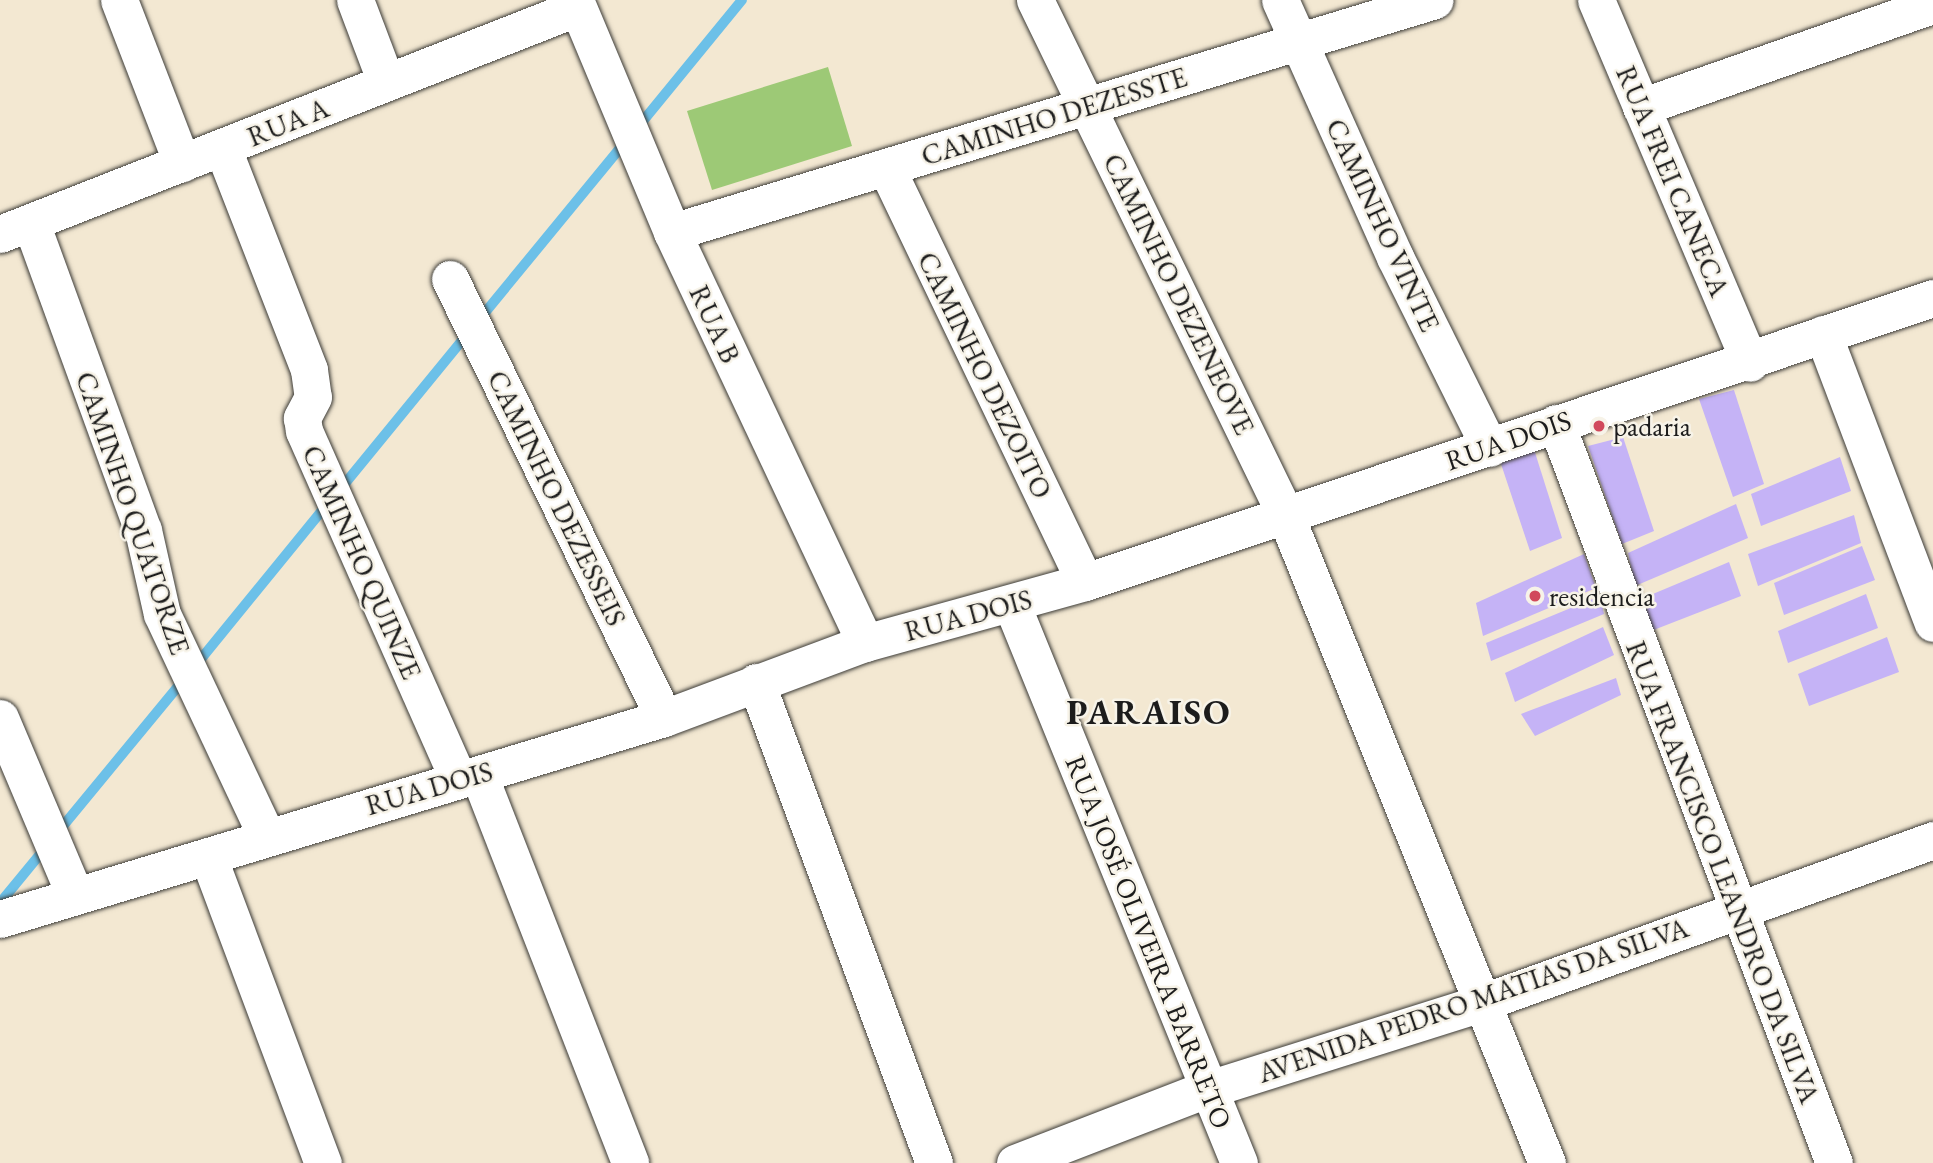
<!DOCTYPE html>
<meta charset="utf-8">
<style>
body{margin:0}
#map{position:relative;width:1933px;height:1163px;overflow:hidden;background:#f3e8d2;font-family:"EB Garamond",serif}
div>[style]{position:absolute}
.green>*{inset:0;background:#9dc976}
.stream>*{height:10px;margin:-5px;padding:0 5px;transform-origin:5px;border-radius:5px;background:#6cc0e8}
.building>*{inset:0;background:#c5b3f6}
.roads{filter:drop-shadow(0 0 2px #3c3b37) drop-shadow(0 0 2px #3c3b37)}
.minor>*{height:37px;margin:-18.5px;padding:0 18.5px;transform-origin:18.5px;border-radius:18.5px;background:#fff}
.dots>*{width:19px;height:19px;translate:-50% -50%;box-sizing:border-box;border:4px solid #f7f3e8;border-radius:50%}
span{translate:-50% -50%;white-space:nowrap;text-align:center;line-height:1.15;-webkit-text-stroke:5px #f7f3e8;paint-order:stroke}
.street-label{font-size:28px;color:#1c1c1c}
.poi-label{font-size:28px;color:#1c1c1c}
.left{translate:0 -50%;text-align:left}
.district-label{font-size:35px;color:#1c1c1c;font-weight:700;letter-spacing:2px}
</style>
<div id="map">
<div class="green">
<i style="clip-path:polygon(828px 67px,852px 146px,712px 190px,687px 111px)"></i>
</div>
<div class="stream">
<i style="left:638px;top:127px;width:164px;rotate:-50.7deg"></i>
<i style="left:478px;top:321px;width:233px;rotate:-50.6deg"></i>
<i style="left:338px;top:492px;width:205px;rotate:-50.7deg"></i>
<i style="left:196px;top:665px;width:209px;rotate:-50.8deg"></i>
<i style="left:58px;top:832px;width:198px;rotate:-50.5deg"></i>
<i style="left:0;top:903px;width:72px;rotate:-50.6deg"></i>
</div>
<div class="building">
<i style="clip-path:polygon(1734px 390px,1764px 484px,1733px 497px,1699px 399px)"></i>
<i style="clip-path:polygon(1623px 437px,1654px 531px,1622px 544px,1588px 446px)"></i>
<i style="clip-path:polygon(1532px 443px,1562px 538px,1530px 551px,1497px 452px)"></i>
<i style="clip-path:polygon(1840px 457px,1851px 491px,1761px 526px,1751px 494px)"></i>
<i style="clip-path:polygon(1736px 504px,1748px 538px,1635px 586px,1628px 553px)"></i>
<i style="clip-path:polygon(1854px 515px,1861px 543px,1758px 586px,1748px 554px)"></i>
<i style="clip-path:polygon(1862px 546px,1875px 580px,1784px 615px,1774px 583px)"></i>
<i style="clip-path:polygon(1584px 554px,1596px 588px,1483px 636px,1476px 603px)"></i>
<i style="clip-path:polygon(1729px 562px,1741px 596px,1651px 631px,1641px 599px)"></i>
<i style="clip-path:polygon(1866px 594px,1878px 628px,1788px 663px,1778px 631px)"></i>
<i style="clip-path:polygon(1600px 596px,1604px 614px,1491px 661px,1486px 643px)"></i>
<i style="clip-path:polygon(1603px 627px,1614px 655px,1515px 702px,1505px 673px)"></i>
<i style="clip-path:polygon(1887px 637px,1899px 672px,1809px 706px,1798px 674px)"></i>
<i style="clip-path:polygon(1616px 678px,1621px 695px,1535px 736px,1521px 714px)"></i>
</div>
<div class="roads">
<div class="minor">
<i style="left:119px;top:0;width:175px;rotate:68.9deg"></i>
<i style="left:355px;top:0;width:88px;rotate:69.3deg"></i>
<i style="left:575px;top:0;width:251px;rotate:67.3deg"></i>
<i style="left:672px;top:232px;width:454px;rotate:64.8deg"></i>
<i style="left:1035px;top:0;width:572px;rotate:64.06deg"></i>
<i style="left:1285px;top:514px;width:700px;rotate:68.02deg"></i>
<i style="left:1280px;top:0;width:282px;rotate:65.9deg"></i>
<i style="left:1395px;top:257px;width:213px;rotate:63.6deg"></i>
<i style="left:1596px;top:0;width:394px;rotate:67deg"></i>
<i style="left:1641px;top:107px;width:309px;rotate:-19.3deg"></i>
<i style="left:223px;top:149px;width:237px;rotate:68.7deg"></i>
<i style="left:309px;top:370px;width:27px;rotate:82deg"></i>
<i style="left:313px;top:397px;width:24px;rotate:118deg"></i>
<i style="left:302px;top:418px;width:13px;rotate:81deg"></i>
<i style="left:304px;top:431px;width:380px;rotate:66.1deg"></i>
<i style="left:886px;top:167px;width:460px;rotate:64.4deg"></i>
<i style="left:31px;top:223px;width:327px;rotate:70deg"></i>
<i style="left:143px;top:530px;width:86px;rotate:77.3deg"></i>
<i style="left:162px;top:614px;width:244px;rotate:64.8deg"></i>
<i style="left:672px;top:232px;width:797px;rotate:-16.91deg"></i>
<i style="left:0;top:234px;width:619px;rotate:-21.42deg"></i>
<i style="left:450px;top:279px;width:488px;rotate:64deg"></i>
<i style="left:1823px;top:334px;width:309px;rotate:69.2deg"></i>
<i style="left:1556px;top:423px;width:790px;rotate:69.41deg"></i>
<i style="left:1012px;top:605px;width:602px;rotate:67.86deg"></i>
<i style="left:756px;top:682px;width:513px;rotate:69.69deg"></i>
<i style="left:0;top:718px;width:190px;rotate:67.1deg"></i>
<i style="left:479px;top:775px;width:416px;rotate:68.7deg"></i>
<i style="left:208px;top:856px;width:328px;rotate:69.5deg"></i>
<i style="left:0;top:919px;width:694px;rotate:-16.84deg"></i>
<i style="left:664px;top:718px;width:215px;rotate:-20.5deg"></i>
<i style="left:865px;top:643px;width:228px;rotate:-15.5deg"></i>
<i style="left:1085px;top:582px;width:894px;rotate:-18.52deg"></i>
<i style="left:1015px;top:1163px;width:197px;rotate:-21.1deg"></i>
<i style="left:1199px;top:1092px;width:293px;rotate:-17.5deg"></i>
<i style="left:1478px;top:1004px;width:484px;rotate:-19.8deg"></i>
</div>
</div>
<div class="dots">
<i style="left:1599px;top:426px;background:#d1495b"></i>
<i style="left:1535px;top:596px;background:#d1495b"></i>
</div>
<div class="street-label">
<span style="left:1054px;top:116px;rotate:-17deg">CAMINHO DEZESSTE</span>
<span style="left:288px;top:122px;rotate:-22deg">RUA A</span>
<span style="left:1673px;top:181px;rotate:67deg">RUA FREI CANECA</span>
<span style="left:1383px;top:225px;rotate:65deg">CAMINHO VINTE</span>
<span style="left:1179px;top:294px;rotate:64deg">CAMINHO DEZENEOVE</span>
<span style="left:715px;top:324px;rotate:65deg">RUA B</span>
<span style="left:985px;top:375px;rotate:64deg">CAMINHO DEZOITO</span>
<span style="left:1508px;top:440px;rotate:-19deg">RUA DOIS</span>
<span style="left:557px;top:498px;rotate:64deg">CAMINHO DEZESSEIS</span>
<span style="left:133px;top:513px;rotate:71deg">CAMINHO QUATORZE</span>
<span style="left:362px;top:562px;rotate:66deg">CAMINHO QUINZE</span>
<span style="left:968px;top:615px;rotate:-15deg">RUA DOIS</span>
<span style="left:429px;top:788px;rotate:-16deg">RUA DOIS</span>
<span style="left:1723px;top:872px;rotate:69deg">RUA FRANCISCO LEANDRO DA SILVA</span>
<span style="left:1149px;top:942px;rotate:68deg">RUA JOSÉ OLIVEIRA BARRETO</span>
<span style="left:1473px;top:1000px;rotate:-19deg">AVENIDA PEDRO MATIAS DA SILVA</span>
</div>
<div class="poi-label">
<span class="left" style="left:1613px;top:426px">padaria</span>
<span class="left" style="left:1549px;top:596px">residencia</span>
</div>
<div class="district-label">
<span style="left:1149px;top:712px">PARAISO</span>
</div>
</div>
